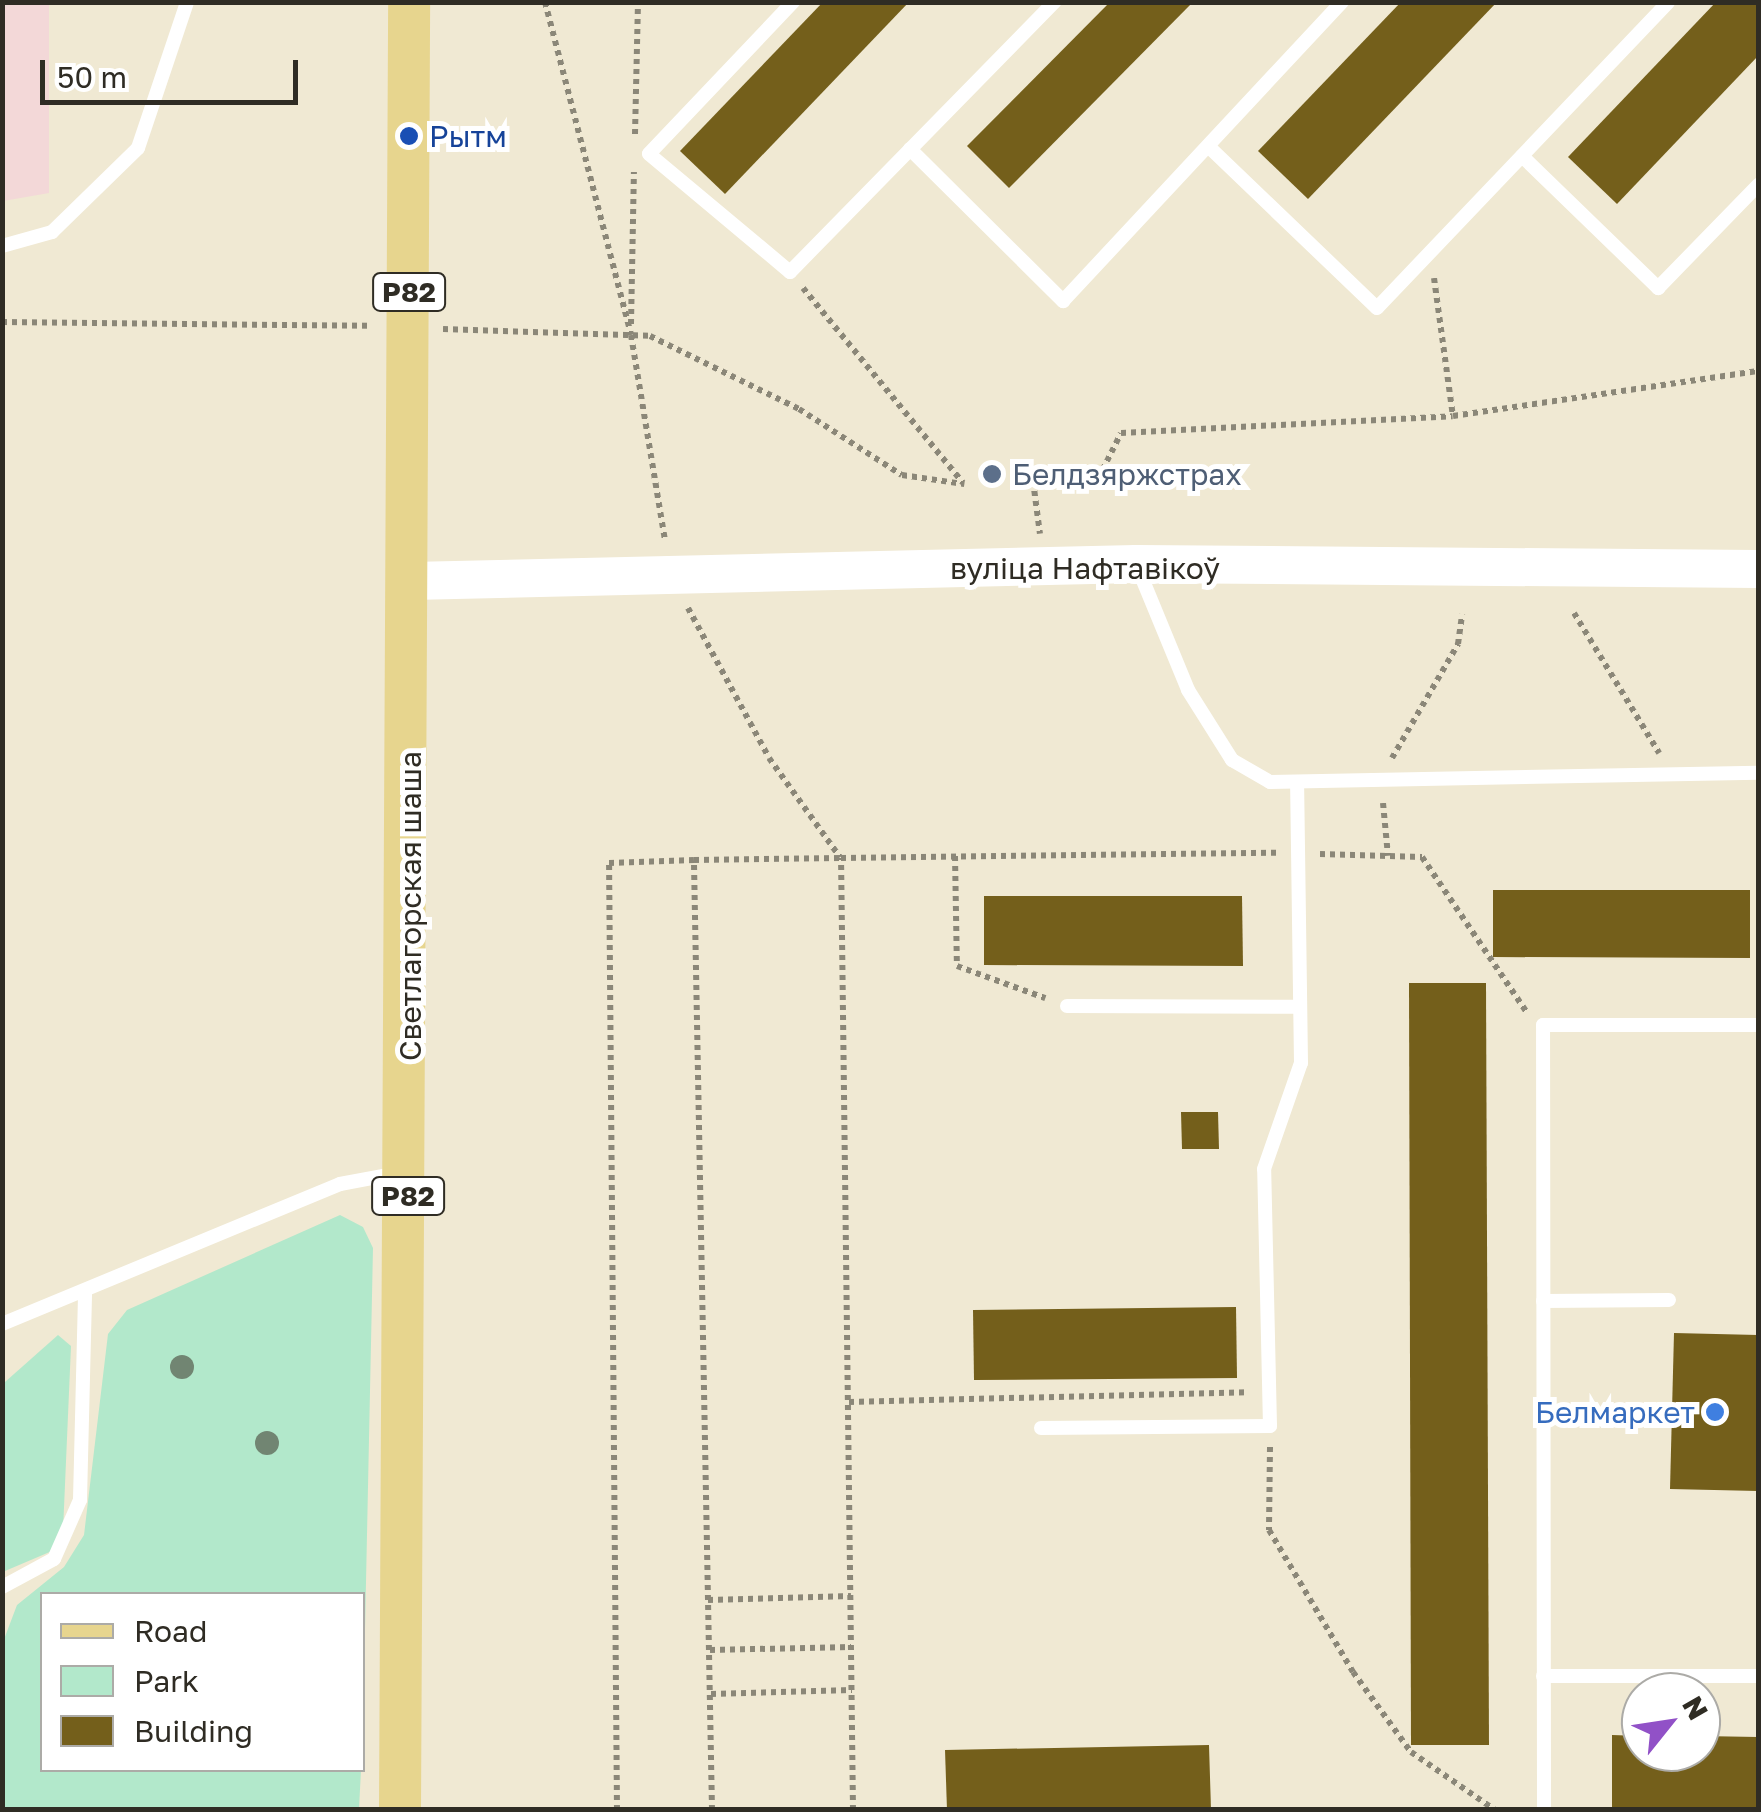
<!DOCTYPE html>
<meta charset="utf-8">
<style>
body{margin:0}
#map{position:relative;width:1761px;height:1812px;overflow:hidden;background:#f0e9d3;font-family:"Golos Text",sans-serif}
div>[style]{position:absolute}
.industrial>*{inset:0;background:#f3d8d8}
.green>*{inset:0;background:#b2e8cb}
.building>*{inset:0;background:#745f1b}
.path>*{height:6px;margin-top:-3px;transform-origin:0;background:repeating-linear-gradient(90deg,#8b8778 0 5px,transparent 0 10px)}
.lane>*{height:14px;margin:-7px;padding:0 7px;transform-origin:7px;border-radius:7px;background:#fff}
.secondary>*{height:38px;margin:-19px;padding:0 19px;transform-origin:19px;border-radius:19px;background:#fff}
.primary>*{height:42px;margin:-21px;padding:0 21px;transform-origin:21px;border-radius:21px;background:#e7d58e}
.trees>*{width:24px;height:24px;margin:-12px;border-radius:50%;background:#718572}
.dots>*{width:28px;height:28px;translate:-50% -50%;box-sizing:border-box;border:5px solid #fff;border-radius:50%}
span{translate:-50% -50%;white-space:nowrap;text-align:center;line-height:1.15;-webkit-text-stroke:10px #fff;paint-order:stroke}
.shield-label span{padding:2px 8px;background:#fff;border:2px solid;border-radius:8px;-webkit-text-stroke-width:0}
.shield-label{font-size:28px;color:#2f2c24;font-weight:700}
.transit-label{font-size:30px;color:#164399}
.left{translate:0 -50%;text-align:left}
.service-label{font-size:30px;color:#4e5e75}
.street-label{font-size:30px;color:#2f2c24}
.shop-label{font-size:30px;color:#366cbe}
.right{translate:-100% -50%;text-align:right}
.frame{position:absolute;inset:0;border:5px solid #2f2c24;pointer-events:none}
.legend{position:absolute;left:40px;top:1592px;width:325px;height:180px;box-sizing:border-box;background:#fff;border:2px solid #acaba7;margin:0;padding:12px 18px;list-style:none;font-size:30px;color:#2f2c24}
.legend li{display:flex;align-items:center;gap:20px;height:50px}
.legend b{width:50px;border:2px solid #acaba7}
.north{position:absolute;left:1621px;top:1672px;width:100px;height:100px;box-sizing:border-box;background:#fff;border:2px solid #acaba7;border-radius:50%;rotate:60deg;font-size:28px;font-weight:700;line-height:40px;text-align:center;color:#2f2c24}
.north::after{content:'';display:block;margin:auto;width:35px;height:45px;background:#9151c7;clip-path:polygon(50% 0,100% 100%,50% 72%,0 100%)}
.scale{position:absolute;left:40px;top:60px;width:258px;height:45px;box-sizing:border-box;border:5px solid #2f2c24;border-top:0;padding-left:12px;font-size:30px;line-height:35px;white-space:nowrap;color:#2f2c24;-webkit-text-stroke:8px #fff;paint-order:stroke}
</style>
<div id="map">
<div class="industrial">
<i style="clip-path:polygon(3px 2px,49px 3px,49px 193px,3px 201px)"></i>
</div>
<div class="green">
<i style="clip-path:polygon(340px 1215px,363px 1227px,373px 1248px,363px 1726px,362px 1594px,42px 1594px,42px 1770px,361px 1770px,359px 1809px,3px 1809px,3px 1642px,17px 1605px,64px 1567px,84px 1535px,108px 1334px,127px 1310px)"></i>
<i style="clip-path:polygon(58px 1335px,71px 1346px,63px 1531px,52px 1551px,5px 1571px,5px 1382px)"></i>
</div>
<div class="building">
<i style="clip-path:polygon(823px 2px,909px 2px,725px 194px,680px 151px)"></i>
<i style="clip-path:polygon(1110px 2px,1193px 2px,1009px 188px,967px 146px)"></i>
<i style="clip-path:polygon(1401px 2px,1497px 2px,1308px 199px,1258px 151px)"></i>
<i style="clip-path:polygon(1716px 2px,1758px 2px,1758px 56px,1617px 204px,1568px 157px)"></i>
<i style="clip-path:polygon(1493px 890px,1750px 890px,1750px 958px,1493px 957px)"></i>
<i style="clip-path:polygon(984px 896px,1242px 896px,1243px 966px,984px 965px)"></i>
<i style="clip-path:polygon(1409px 983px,1486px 983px,1489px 1745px,1411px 1745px)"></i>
<i style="clip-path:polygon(1181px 1112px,1218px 1112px,1219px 1149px,1182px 1149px)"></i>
<i style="clip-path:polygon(1236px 1307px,1237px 1378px,974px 1380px,973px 1310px)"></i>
<i style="clip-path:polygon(1674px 1333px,1758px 1335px,1758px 1491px,1670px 1489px)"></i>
<i style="clip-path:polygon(1612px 1735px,1641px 1736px,1641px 1752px,1701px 1752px,1701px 1736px,1758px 1737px,1758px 1810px,1612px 1810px)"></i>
<i style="clip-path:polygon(1209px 1745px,1211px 1810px,947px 1810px,945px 1750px)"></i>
</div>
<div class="path">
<i style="left:545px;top:2px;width:344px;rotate:75.5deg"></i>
<i style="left:631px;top:335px;width:208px;rotate:80.6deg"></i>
<i style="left:635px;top:134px;width:132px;rotate:-88.7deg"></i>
<i style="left:1434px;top:278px;width:139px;rotate:82.2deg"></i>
<i style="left:803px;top:288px;width:252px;rotate:50.6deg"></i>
<i style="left:2px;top:322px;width:369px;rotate:0.6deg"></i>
<i style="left:631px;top:324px;width:152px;rotate:-88.9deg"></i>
<i style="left:443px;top:329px;width:207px;rotate:1.9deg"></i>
<i style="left:650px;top:336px;width:166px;rotate:26.1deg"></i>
<i style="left:799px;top:409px;width:122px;rotate:32.7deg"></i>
<i style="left:902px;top:475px;width:63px;rotate:8.3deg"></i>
<i style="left:1098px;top:479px;width:51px;rotate:-63.4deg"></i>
<i style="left:1121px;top:433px;width:332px;rotate:-2.9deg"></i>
<i style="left:1453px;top:416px;width:308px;rotate:-8.4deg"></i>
<i style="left:1033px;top:481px;width:53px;rotate:82.5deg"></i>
<i style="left:688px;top:608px;width:170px;rotate:61.6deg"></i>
<i style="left:769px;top:758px;width:122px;rotate:54.4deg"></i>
<i style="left:1574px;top:613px;width:164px;rotate:58.7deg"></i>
<i style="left:1392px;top:758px;width:132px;rotate:-59.9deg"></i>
<i style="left:1458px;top:644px;width:30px;rotate:-82deg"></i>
<i style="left:1383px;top:803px;width:53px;rotate:84.6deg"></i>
<i style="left:1320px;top:854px;width:102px;rotate:1.7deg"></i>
<i style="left:1422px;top:857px;width:186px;rotate:56deg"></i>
<i style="left:955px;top:856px;width:110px;rotate:89deg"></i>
<i style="left:957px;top:966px;width:94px;rotate:20deg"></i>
<i style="left:849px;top:1402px;width:399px;rotate:-1.4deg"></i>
<i style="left:1270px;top:1447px;width:83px;rotate:90.7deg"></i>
<i style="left:1269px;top:1530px;width:165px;rotate:59.4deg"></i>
<i style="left:1353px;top:1672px;width:99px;rotate:54.1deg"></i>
<i style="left:1411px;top:1752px;width:102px;rotate:34.6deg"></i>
<i style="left:708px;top:1600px;width:143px;rotate:-1.6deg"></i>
<i style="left:710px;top:1650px;width:141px;rotate:-1.2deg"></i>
<i style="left:711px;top:1694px;width:141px;rotate:-1.6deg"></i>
<i style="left:617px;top:1810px;width:947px;rotate:-90.48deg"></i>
<i style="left:609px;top:863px;width:85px;rotate:-2deg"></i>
<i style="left:712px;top:1810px;width:950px;rotate:-91.09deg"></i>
<i style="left:694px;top:860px;width:147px;rotate:-0.8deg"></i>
<i style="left:853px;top:1810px;width:952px;rotate:-90.72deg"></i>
<i style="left:841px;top:858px;width:437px;rotate:-0.7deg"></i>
</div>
<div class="lane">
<i style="left:793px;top:2px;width:209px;rotate:133.5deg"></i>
<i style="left:649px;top:154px;width:184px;rotate:39.9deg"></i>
<i style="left:790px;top:272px;width:378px;rotate:-45.6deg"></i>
<i style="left:1208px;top:146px;width:234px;rotate:43.8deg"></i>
<i style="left:1377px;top:308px;width:422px;rotate:-46.4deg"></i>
<i style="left:910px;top:149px;width:216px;rotate:44.8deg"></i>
<i style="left:1063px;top:301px;width:409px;rotate:-47deg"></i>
<i style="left:1522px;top:156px;width:190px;rotate:44.1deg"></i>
<i style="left:1658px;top:288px;width:144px;rotate:-45.8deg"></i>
<i style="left:2px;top:246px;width:52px;rotate:-15.6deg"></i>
<i style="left:52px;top:232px;width:120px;rotate:-44.3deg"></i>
<i style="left:138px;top:148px;width:154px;rotate:-71.4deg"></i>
<i style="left:1137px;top:566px;width:134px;rotate:67.6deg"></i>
<i style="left:1188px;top:690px;width:83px;rotate:57.8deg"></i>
<i style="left:1232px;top:760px;width:44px;rotate:30.1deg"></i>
<i style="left:1270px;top:782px;width:488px;rotate:-1.1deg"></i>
<i style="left:1067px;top:1006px;width:233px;rotate:0.2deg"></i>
<i style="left:1543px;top:1301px;width:126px;rotate:-0.5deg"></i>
<i style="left:2px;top:1324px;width:366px;rotate:-22.5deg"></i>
<i style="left:340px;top:1184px;width:59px;rotate:-10.7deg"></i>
<i style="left:1041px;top:1428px;width:229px;rotate:-0.5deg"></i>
<i style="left:1270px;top:1426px;width:257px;rotate:-91.3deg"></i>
<i style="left:1264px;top:1169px;width:112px;rotate:-70.8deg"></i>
<i style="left:1301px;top:1063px;width:281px;rotate:-90.8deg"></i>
<i style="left:2px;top:1587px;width:59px;rotate:-28.3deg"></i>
<i style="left:54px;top:1559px;width:64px;rotate:-66.2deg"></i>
<i style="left:80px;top:1500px;width:208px;rotate:-88.6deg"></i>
<i style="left:1543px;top:1676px;width:215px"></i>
<i style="left:1544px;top:1810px;width:785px;rotate:-90.07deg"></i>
<i style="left:1543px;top:1025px;width:215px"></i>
</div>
<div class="secondary">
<i style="left:411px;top:581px;width:725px;rotate:-1.34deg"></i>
<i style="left:1136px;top:564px;width:622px;rotate:0.46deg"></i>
</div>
<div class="primary">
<i style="left:400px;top:1810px;width:1808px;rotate:-89.71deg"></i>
</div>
<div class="trees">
<i style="left:182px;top:1367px"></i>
<i style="left:267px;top:1443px"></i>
</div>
<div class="dots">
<i style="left:409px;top:136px;background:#1a4fb4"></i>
<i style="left:992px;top:474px;background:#5c6f8a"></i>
<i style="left:1715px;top:1412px;background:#3f7fe0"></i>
</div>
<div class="shield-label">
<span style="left:409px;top:292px">Р82</span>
<span style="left:408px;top:1196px">Р82</span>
</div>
<div class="transit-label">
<span class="left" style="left:429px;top:136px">Рытм</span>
</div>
<div class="service-label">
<span class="left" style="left:1012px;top:474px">Белдзяржстрах</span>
</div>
<div class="street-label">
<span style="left:1085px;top:568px">вуліца Нафтавікоў</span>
<span style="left:410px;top:906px;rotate:-90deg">Светлагорская шаша</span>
</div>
<div class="shop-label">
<span class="right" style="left:1695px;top:1412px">Белмаркет</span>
</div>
<div class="frame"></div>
<ul class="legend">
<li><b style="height:12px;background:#e7d58e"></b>Road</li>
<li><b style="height:28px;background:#b2e8cb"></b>Park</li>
<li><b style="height:28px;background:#745f1b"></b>Building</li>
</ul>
<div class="north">N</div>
<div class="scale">50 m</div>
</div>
